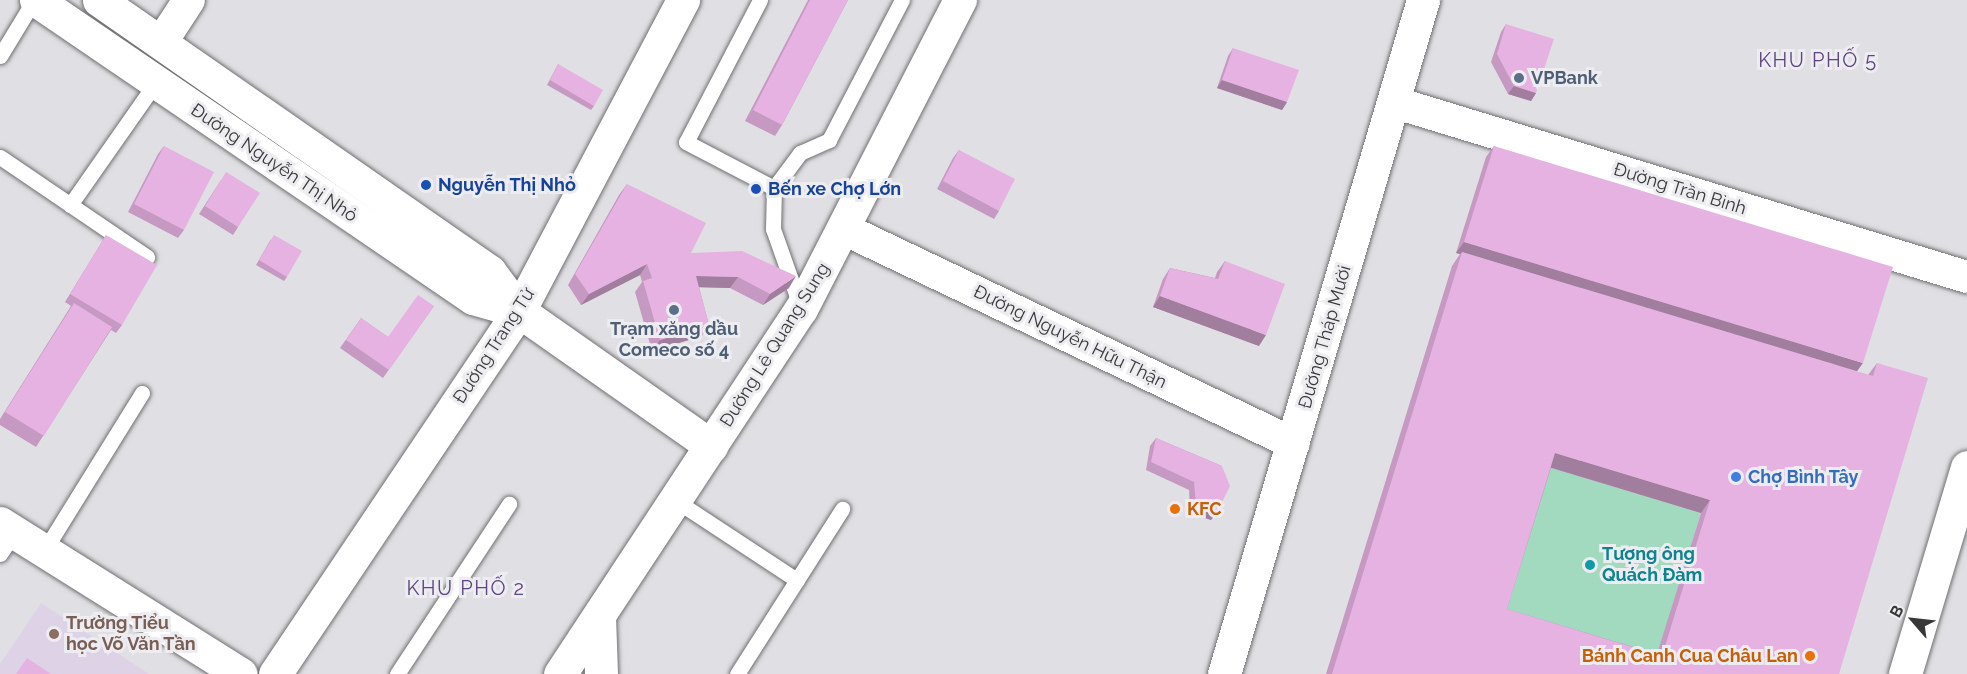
<!DOCTYPE html>
<meta charset="utf-8">
<style>
body{margin:0}
#map{position:relative;width:1967px;height:674px;overflow:hidden;background:#e0e0e4;font-family:Raleway,sans-serif}
div>[style]{position:absolute}
.education>*{inset:0;background:#ddd2e6}
.green>*{inset:0;background:#a1dabe}
.roads{filter:drop-shadow(0 0 2px #707073) drop-shadow(0 0 2px #707073)}
.service>*{height:15px;margin:-7.5px;padding:0 7.5px;transform-origin:7.5px;border-radius:7.5px;background:#fff}
.minor>*{height:32px;margin:-16px;padding:0 16px;transform-origin:16px;border-radius:16px;background:#fff}
.tertiary>*{height:33px;margin:-16.5px;padding:0 16.5px;transform-origin:16.5px;border-radius:16.5px;background:#fff}
.secondary>*{height:33px;margin:-16.5px;padding:0 16.5px;transform-origin:16.5px;border-radius:16.5px;background:#fff}
.wall>*{inset:0;background:#c699c2}
.shaded-wall>*{inset:0;background:#a17d9e}
.building>*{inset:0;background:#e6b2e1}
.dots>*{width:16px;height:16px;translate:-50% -50%;box-sizing:border-box;border:3px solid #ededf1;border-radius:50%}
span{translate:-50% -50%;white-space:nowrap;text-align:center;line-height:1.15;-webkit-text-stroke:6px #ededf1;paint-order:stroke}
.service-label{font-size:18px;color:#4e5e75;font-weight:700}
.left{translate:0 -50%;text-align:left}
.street-label{font-size:18px;color:#383839}
.transit-label{font-size:18px;color:#164399;font-weight:700}
.shop-label{font-size:18px;color:#366cbe;font-weight:700}
.food-label{font-size:18px;color:#c56008;font-weight:700}
.right{translate:-100% -50%;text-align:right}
.culture-label{font-size:18px;color:#0d838f;font-weight:700}
.education-label{font-size:18px;color:#785e54;font-weight:700}
.neighbourhood-label{font-size:20px;color:#5e4581;letter-spacing:1.5px}
.north{position:absolute;left:1883px;top:590px;width:60px;height:60px;-webkit-text-stroke:4px #ededf1;paint-order:stroke;rotate:298deg;font-size:16px;font-weight:700;line-height:24px;text-align:center;color:#383839}
.north::after{content:'';display:block;margin:auto;width:21px;height:27px;background:#383839;clip-path:polygon(50% 0,100% 100%,50% 72%,0 100%)}
</style>
<div id="map">
<div class="education">
<i style="clip-path:polygon(41px 603px,149px 674px,0 674px,0 664px)"></i>
</div>
<div class="green">
<i style="clip-path:polygon(1546px 466px,1701px 513px,1653px 669px,1498px 622px)"></i>
</div>
<div class="roads">
<div class="service">
<i style="left:760px;top:0;width:160px;rotate:117.5deg"></i>
<i style="left:686px;top:142px;width:99px;rotate:27.6deg"></i>
<i style="left:0;top:56px;width:66px;rotate:-58.7deg"></i>
<i style="left:0;top:157px;width:178px;rotate:34.2deg"></i>
<i style="left:70px;top:205px;width:150px;rotate:-55deg"></i>
<i style="left:801px;top:308px;width:84px;rotate:-109.5deg"></i>
<i style="left:773px;top:229px;width:41px;rotate:-88.6deg"></i>
<i style="left:774px;top:188px;width:44px;rotate:-53.4deg"></i>
<i style="left:800px;top:153px;width:32px;rotate:-24deg"></i>
<i style="left:829px;top:140px;width:158px;rotate:-62.5deg"></i>
<i style="left:675px;top:500px;width:146px;rotate:33.3deg"></i>
<i style="left:44px;top:551px;width:186px;rotate:-58.2deg"></i>
<i style="left:0;top:554px;width:27px;rotate:-56deg"></i>
<i style="left:397px;top:674px;width:204px;rotate:-56.6deg"></i>
<i style="left:737px;top:674px;width:196px;rotate:-57.5deg"></i>
</div>
<div class="minor">
<i style="left:161px;top:43px;width:51px;rotate:-56.9deg"></i>
<i style="left:1393px;top:102px;width:600px;rotate:16.96deg"></i>
<i style="left:846px;top:230px;width:496px;rotate:25.5deg"></i>
</div>
<div class="tertiary">
<i style="left:275px;top:674px;width:437px;rotate:-56.1deg"></i>
<i style="left:519px;top:311px;width:352px;rotate:-62.2deg"></i>
<i style="left:1905px;top:674px;width:216px;rotate:-73.3deg"></i>
</div>
<div class="secondary">
<i style="left:36px;top:0;width:529px;rotate:34.29deg"></i>
<i style="left:473px;top:298px;width:48px;rotate:15.8deg"></i>
<i style="left:99px;top:0;width:476px;rotate:34.8deg"></i>
<i style="left:490px;top:272px;width:49px;rotate:53.4deg"></i>
<i style="left:519px;top:311px;width:235px;rotate:35.1deg"></i>
<i style="left:0;top:523px;width:284px;rotate:32.1deg"></i>
<i style="left:599px;top:616px;width:58px;rotate:88deg"></i>
<i style="left:560px;top:674px;width:437px;rotate:-56.6deg"></i>
<i style="left:801px;top:309px;width:348px;rotate:-62.8deg"></i>
<i style="left:1224px;top:674px;width:703px;rotate:-73.55deg"></i>
</div>
</div>
<div class="wall">
<i style="clip-path:polygon(808px 0,848px 0,782px 125px,775px 136px,745px 121px)"></i>
<i style="clip-path:polygon(1506px 24px,1536px 93px,1531px 101px,1508px 94px,1491px 62px,1501px 32px)"></i>
<i style="clip-path:polygon(1233px 48px,1287px 102px,1282px 110px,1217px 88px,1228px 56px)"></i>
<i style="clip-path:polygon(558px 64px,594px 106px,591px 110px,547px 85px)"></i>
<i style="clip-path:polygon(164px 146px,184px 230px,178px 238px,128px 212px,158px 154px)"></i>
<i style="clip-path:polygon(evenodd,1494px 146px,1857px 372px,1868px 375px,1877px 363px,1839px 674px,1326px 674px,1452px 266px,1460px 254px,1456px 253px,1486px 157px,1494px 146px,1551px 468px,1701px 513px,1657px 654px,1507px 609px,1551px 468px)"></i>
<i style="clip-path:polygon(959px 150px,999px 211px,994px 219px,937px 189px,953px 158px)"></i>
<i style="clip-path:polygon(221px 180px,238px 227px,233px 235px,199px 214px)"></i>
<i style="clip-path:polygon(627px 184px,691px 253px,789px 288px,763px 305px,730px 288px,699px 287px,709px 325px,702px 336px,652px 351px,635px 292px,642px 282px,640px 275px,581px 305px,568px 285px,619px 195px)"></i>
<i style="clip-path:polygon(106px 235px,122px 325px,116px 333px,111px 330px,36px 447px,0 425px,0 419px,71px 306px,65px 302px)"></i>
<i style="clip-path:polygon(271px 239px,287px 277px,284px 281px,256px 265px)"></i>
<i style="clip-path:polygon(1225px 261px,1259px 346px,1153px 307px,1163px 279px,1170px 268px,1215px 278px,1217px 272px)"></i>
<i style="clip-path:polygon(434px 306px,383px 378px,340px 348px,361px 318px,388px 337px)"></i>
<i style="clip-path:polygon(1156px 438px,1222px 466px,1217px 512px,1211px 520px,1190px 513px,1189px 490px,1146px 470px,1150px 446px)"></i>
</div>
<div class="shaded-wall">
<i style="clip-path:polygon(1222px 80px,1287px 102px,1282px 110px,1217px 88px)"></i>
<i style="clip-path:polygon(1514px 86px,1536px 93px,1531px 101px,1508px 94px)"></i>
<i style="clip-path:polygon(1464px 242px,1863px 363px,1855px 374px,1462px 252px,1460px 254px,1456px 253px)"></i>
<i style="clip-path:polygon(647px 264px,640px 275px,581px 305px,589px 294px)"></i>
<i style="clip-path:polygon(696px 276px,738px 277px,730px 288px,688px 287px)"></i>
<i style="clip-path:polygon(796px 276px,789px 288px,763px 305px,770px 294px)"></i>
<i style="clip-path:polygon(1160px 296px,1266px 335px,1259px 346px,1153px 307px)"></i>
<i style="clip-path:polygon(709px 325px,702px 336px,652px 351px,660px 340px)"></i>
<i style="clip-path:polygon(1555px 453px,1710px 500px,1701px 513px,1546px 466px)"></i>
<i style="clip-path:polygon(1196px 505px,1217px 512px,1211px 520px,1190px 513px)"></i>
</div>
<div class="building">
<i style="clip-path:polygon(810px 0,848px 0,782px 125px,753px 110px)"></i>
<i style="clip-path:polygon(1506px 24px,1554px 39px,1536px 93px,1514px 86px,1497px 54px)"></i>
<i style="clip-path:polygon(1233px 48px,1299px 70px,1287px 102px,1222px 80px)"></i>
<i style="clip-path:polygon(558px 64px,603px 90px,594px 106px,550px 80px)"></i>
<i style="clip-path:polygon(164px 146px,214px 172px,184px 230px,134px 204px)"></i>
<i style="clip-path:polygon(1494px 146px,1893px 267px,1863px 363px,1464px 242px)"></i>
<i style="clip-path:polygon(959px 150px,1015px 179px,999px 211px,943px 181px)"></i>
<i style="clip-path:polygon(226px 172px,260px 193px,238px 227px,205px 206px)"></i>
<i style="clip-path:polygon(627px 184px,706px 223px,691px 253px,742px 251px,796px 276px,770px 294px,738px 277px,696px 276px,709px 325px,660px 340px,643px 281px,652px 278px,647px 264px,589px 294px,575px 274px)"></i>
<i style="clip-path:polygon(106px 235px,157px 265px,122px 325px,70px 294px)"></i>
<i style="clip-path:polygon(274px 235px,302px 251px,287px 277px,259px 260px)"></i>
<i style="clip-path:polygon(evenodd,1462px 252px,1873px 376px,1877px 363px,1928px 378px,1839px 674px,1332px 674px,1462px 252px,1555px 453px,1710px 500px,1662px 656px,1507px 609px,1555px 453px)"></i>
<i style="clip-path:polygon(1225px 261px,1285px 284px,1266px 335px,1160px 296px,1170px 268px,1218px 279px)"></i>
<i style="clip-path:polygon(418px 295px,434px 306px,389px 370px,346px 340px,361px 318px,388px 337px)"></i>
<i style="clip-path:polygon(74px 303px,112px 327px,44px 436px,5px 412px)"></i>
<i style="clip-path:polygon(1156px 438px,1222px 466px,1230px 486px,1217px 512px,1196px 505px,1194px 482px,1151px 462px)"></i>
<i style="clip-path:polygon(27px 658px,51px 674px,16px 674px)"></i>
</div>
<div class="dots">
<i style="left:1519px;top:78px;background:#5c6f8a"></i>
<i style="left:426px;top:185px;background:#1a4fb4"></i>
<i style="left:756px;top:189px;background:#1a4fb4"></i>
<i style="left:674px;top:310px;background:#5c6f8a"></i>
<i style="left:1736px;top:477px;background:#3f7fe0"></i>
<i style="left:1175px;top:509px;background:#e8710a"></i>
<i style="left:1590px;top:565px;background:#0f9aa8"></i>
<i style="left:54px;top:634px;background:#8d6e63"></i>
<i style="left:1810px;top:656px;background:#e8710a"></i>
</div>
<div class="service-label">
<span class="left" style="left:1531px;top:78px">VPBank</span>
<span style="left:674px;top:340px">Trạm xăng dầu<br>Comeco số 4</span>
</div>
<div class="street-label">
<span style="left:274px;top:163px;rotate:34deg">Đường Nguyễn Thị Nhỏ</span>
<span style="left:1680px;top:189px;rotate:17deg">Đường Trần Bình</span>
<span style="left:1070px;top:337px;rotate:26deg">Đường Nguyễn Hữu Thận</span>
<span style="left:1325px;top:337px;rotate:-74deg">Đường Tháp Mười</span>
<span style="left:775px;top:345px;rotate:-58deg">Đường Lê Quang Sung</span>
<span style="left:494px;top:346px;rotate:-57deg">Đường Trang Tử</span>
</div>
<div class="transit-label">
<span class="left" style="left:438px;top:185px">Nguyễn Thị Nhỏ</span>
<span class="left" style="left:768px;top:189px">Bến xe Chợ Lớn</span>
</div>
<div class="shop-label">
<span class="left" style="left:1748px;top:477px">Chợ Bình Tây</span>
</div>
<div class="food-label">
<span class="left" style="left:1187px;top:509px">KFC</span>
<span class="right" style="left:1798px;top:656px">Bánh Canh Cua Châu Lan</span>
</div>
<div class="culture-label">
<span class="left" style="left:1602px;top:565px">Tượng ông<br>Quách Đàm</span>
</div>
<div class="education-label">
<span class="left" style="left:66px;top:634px">Trường Tiểu<br>học Võ Văn Tần</span>
</div>
<div class="neighbourhood-label">
<span style="left:1818px;top:60px">KHU PHỐ 5</span>
<span style="left:466px;top:588px">KHU PHỐ 2</span>
</div>
<div class="north">B</div>
</div>
